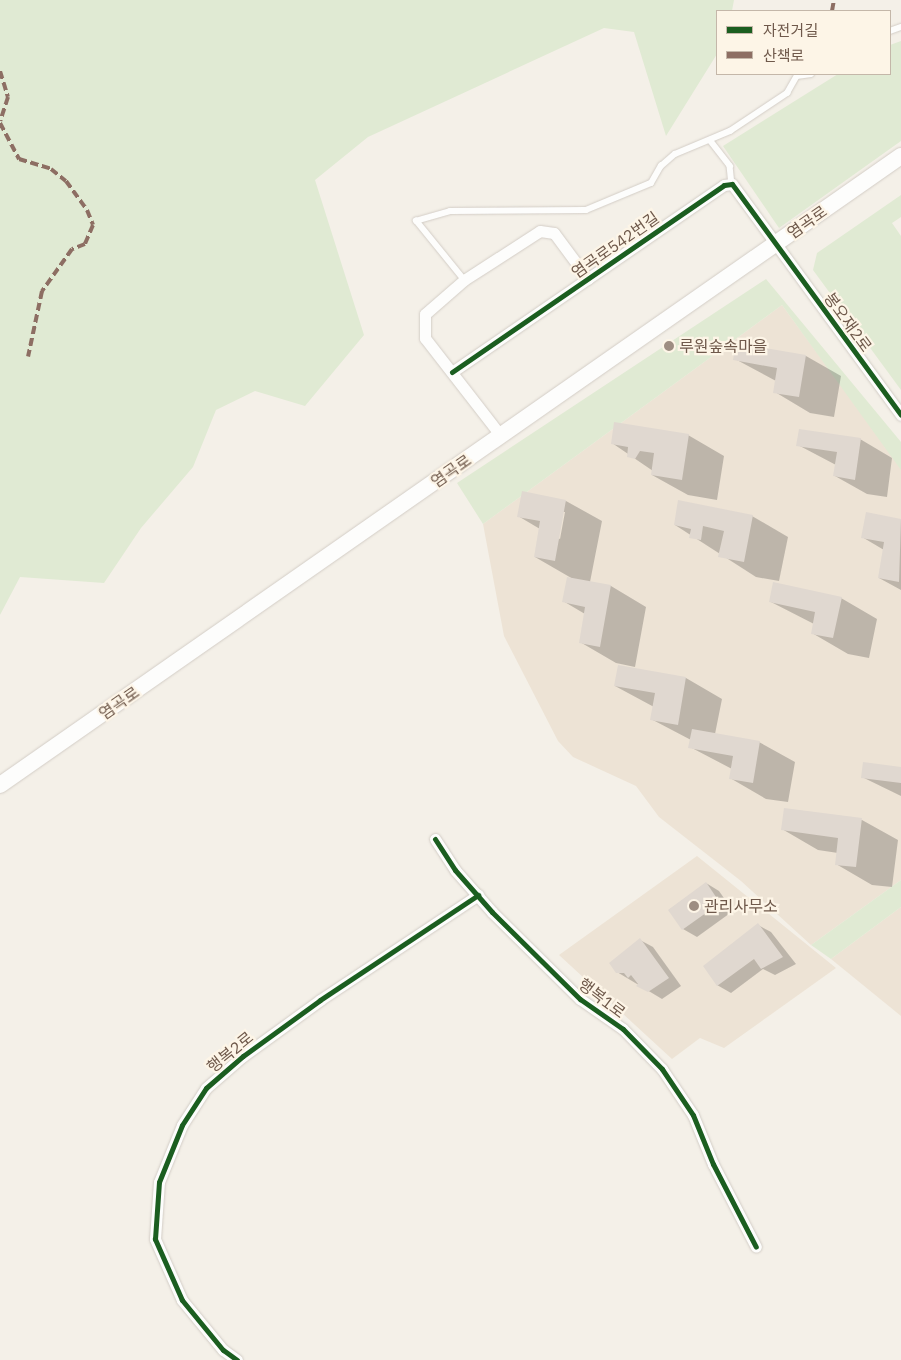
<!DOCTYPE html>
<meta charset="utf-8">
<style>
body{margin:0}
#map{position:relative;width:901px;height:1360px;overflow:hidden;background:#f4f0e8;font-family:"IBM Plex Sans","Noto Sans KR",sans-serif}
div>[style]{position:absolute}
.residential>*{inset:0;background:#ede3d5}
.green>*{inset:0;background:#e0ead3}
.shadow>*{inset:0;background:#0003}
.building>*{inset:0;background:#e0d8d0}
.roads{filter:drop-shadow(0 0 1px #d3cdc6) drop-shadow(0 0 1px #d3cdc6)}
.lane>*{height:5.5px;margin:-2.75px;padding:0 2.75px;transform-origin:2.75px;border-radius:2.75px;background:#fdfdfc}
.street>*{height:11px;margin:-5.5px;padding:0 5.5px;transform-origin:5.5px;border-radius:5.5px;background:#fdfdfc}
.secondary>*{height:16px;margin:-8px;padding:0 8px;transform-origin:8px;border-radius:8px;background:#fdfdfc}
.quiet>*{height:4px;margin-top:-2px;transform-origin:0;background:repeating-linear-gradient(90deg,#8d6e63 0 8px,transparent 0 12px)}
.cycleway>*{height:5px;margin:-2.5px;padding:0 2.5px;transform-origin:2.5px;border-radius:2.5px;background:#1b5e20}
.dots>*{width:14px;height:14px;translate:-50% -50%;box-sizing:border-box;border:2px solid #fdf5e7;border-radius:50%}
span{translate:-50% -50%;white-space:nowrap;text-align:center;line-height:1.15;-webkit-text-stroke:4.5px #fdf5e7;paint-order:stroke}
.street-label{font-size:16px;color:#6f594b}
.poi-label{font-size:16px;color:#6f594b}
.left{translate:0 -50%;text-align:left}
.legend{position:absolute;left:716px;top:10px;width:175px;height:65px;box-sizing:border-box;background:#fdf5e7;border:1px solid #c4b7a9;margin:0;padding:6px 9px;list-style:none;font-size:15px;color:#6f594b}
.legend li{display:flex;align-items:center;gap:10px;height:25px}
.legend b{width:25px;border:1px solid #c4b7a9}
</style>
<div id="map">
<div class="residential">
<i style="clip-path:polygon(782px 305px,901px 468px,901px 880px,811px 945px,741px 881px,659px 817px,636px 786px,573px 757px,558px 741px,504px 636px,483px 524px)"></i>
<i style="clip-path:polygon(697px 856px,836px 968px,724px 1048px,700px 1038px,672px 1059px,559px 955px)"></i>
<i style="clip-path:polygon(901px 907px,901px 1016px,831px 959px)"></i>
</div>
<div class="green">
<i style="clip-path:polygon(0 0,734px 0,732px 11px,717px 11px,717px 54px,666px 136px,634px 32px,604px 28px,368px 137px,315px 180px,364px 335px,305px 406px,255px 391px,216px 410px,193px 467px,141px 528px,104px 583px,20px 577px,0 615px)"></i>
<i style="clip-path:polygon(901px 41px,901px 141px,779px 228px,723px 146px,838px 74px,890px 74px,890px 45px)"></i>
<i style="clip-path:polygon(901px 195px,901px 217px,892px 223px,901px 236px,901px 390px,813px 270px,817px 253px)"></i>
<i style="clip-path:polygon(766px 279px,901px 442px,901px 470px,782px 305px,483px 524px,457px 483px)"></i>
<i style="clip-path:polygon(901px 880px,901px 907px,831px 959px,811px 945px)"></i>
</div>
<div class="shadow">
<i style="clip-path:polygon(806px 356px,841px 376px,834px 417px,810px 413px,775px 392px,776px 381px,735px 359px)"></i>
<i style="clip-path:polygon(688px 435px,724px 456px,717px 500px,688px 495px,652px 475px,653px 471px,612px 443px)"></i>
<i style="clip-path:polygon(860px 439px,892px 458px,887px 497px,867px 494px,835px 476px,836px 465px,798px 445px)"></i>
<i style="clip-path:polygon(evenodd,566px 501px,602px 521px,590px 582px,611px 586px,646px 607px,635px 667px,616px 663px,580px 642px,585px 614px,563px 601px,573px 579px,535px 557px,540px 529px,518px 516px,566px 501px,563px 512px,565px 512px,560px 539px,558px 538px,563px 512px)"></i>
<i style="clip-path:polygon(867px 513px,901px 520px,901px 590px,879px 578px,884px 550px,862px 537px)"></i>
<i style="clip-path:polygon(752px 516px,788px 537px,779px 581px,756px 577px,675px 525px)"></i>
<i style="clip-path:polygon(841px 598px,877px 619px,869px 658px,848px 654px,812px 633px,814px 624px,771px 602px)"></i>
<i style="clip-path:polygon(619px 666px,686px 678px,722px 699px,715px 734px,759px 742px,795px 762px,788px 802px,766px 799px,730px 778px,732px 769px,690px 747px,691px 740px,651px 719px,654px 707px,615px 686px)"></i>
<i style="clip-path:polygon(901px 768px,901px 796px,862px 777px)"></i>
<i style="clip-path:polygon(785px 810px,862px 820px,898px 840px,892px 887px,872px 885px,836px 864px,838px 853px,818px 850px,782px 829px)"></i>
<i style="clip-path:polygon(706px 883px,719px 891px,733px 911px,697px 937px,683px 929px,669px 910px)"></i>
<i style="clip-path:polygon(758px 925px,771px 932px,796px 964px,775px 975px,763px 969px,731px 993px,717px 985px)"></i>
<i style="clip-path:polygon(640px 940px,653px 947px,681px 986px,662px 999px,617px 972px)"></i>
</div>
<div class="building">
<i style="clip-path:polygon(736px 343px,806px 355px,799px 397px,773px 393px,777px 368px,733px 360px)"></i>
<i style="clip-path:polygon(614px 422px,689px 434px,682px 480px,651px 475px,654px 453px,640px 451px,635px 459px,627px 457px,628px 447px,611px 444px)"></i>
<i style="clip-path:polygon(799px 429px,861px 438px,855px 480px,833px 476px,837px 452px,796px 446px)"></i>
<i style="clip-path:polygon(522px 491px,566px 500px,555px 561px,534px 557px,540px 521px,517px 517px)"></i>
<i style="clip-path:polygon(678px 500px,753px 515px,744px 562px,718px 557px,724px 531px,703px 526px,701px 540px,689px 538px,691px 529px,674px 525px)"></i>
<i style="clip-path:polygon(866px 512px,901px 519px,899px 582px,878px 578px,884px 542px,861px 538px)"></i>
<i style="clip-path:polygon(567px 577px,611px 585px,600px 647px,579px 643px,585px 607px,562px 602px)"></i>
<i style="clip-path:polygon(773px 582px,842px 597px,833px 638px,811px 634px,815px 612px,769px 602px)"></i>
<i style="clip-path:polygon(618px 665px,686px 677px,678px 725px,650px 720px,655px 693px,614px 686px)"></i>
<i style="clip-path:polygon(692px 729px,760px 741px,753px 783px,729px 779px,733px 756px,688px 748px)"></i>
<i style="clip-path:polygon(863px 762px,901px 767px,901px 783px,861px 778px)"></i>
<i style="clip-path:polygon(784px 808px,862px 818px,856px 867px,835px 865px,838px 838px,781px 830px)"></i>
<i style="clip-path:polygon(706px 882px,720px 903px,682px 930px,668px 910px)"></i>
<i style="clip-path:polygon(758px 923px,783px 957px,761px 969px,754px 959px,717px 986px,703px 966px)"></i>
<i style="clip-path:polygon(640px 938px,669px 978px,648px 992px,636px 986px,638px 984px,631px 975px,628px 978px,624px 973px,616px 973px,609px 963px)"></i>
</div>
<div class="roads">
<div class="lane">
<i style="left:890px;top:31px;width:12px;rotate:-20deg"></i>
<i style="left:710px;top:140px;width:33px;rotate:52deg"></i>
<i style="left:730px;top:166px;width:18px;rotate:84deg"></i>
<i style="left:464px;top:280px;width:76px;rotate:-129.1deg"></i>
<i style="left:416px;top:221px;width:35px;rotate:-16deg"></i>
<i style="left:450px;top:211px;width:136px;rotate:-0.4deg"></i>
<i style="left:586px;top:210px;width:70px;rotate:-22.6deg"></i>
<i style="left:651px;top:183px;width:20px;rotate:-60deg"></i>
<i style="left:661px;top:166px;width:18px;rotate:-41deg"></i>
<i style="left:675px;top:154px;width:60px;rotate:-22.7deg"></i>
<i style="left:730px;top:131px;width:69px;rotate:-33.7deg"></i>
<i style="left:787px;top:93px;width:20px;rotate:-60deg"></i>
<i style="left:797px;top:76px;width:14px;rotate:-8deg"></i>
</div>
<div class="street">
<i style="left:452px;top:372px;width:330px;rotate:-34.5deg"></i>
<i style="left:724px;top:185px;width:8px;rotate:-7deg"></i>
<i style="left:732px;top:184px;width:286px;rotate:53.8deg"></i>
<i style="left:501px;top:436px;width:124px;rotate:-127.8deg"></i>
<i style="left:425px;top:338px;width:24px;rotate:-90deg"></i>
<i style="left:425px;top:314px;width:52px;rotate:-41.1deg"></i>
<i style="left:464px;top:280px;width:90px;rotate:-32.8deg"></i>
<i style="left:540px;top:231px;width:14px;rotate:8deg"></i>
<i style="left:554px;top:233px;width:57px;rotate:53.5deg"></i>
<i style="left:435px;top:839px;width:37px;rotate:57deg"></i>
<i style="left:455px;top:870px;width:56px;rotate:48.6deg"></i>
<i style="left:492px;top:912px;width:124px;rotate:44.7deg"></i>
<i style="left:580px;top:999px;width:52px;rotate:34.9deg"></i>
<i style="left:623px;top:1029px;width:56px;rotate:45.7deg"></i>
<i style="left:662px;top:1069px;width:55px;rotate:56deg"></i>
<i style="left:693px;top:1115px;width:53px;rotate:67.8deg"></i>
<i style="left:713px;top:1164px;width:93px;rotate:62.6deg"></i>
<i style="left:237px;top:1360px;width:17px;rotate:-144deg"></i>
<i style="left:223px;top:1350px;width:65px;rotate:-129.4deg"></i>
<i style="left:182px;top:1300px;width:67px;rotate:-113.9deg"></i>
<i style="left:155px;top:1239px;width:57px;rotate:-86deg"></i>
<i style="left:159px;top:1182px;width:61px;rotate:-68deg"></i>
<i style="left:182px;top:1125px;width:44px;rotate:-57deg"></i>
<i style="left:206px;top:1088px;width:49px;rotate:-40.9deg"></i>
<i style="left:243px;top:1056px;width:95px;rotate:-36deg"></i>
<i style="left:320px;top:1000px;width:190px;rotate:-33.6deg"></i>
</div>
<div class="secondary">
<i style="left:0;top:785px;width:1099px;rotate:-34.92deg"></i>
</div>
</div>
<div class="quiet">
<i style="left:832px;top:11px;width:11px;rotate:-80deg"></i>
<i style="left:0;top:71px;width:27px;rotate:73deg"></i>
<i style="left:8px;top:97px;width:25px;rotate:108deg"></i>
<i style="left:0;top:123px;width:41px;rotate:62.2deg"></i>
<i style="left:19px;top:159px;width:34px;rotate:17deg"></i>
<i style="left:51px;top:169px;width:19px;rotate:39deg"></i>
<i style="left:66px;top:181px;width:36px;rotate:54deg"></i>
<i style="left:87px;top:210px;width:16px;rotate:68deg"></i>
<i style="left:93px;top:225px;width:21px;rotate:113deg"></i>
<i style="left:85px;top:244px;width:14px;rotate:159deg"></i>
<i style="left:72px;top:249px;width:52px;rotate:125.5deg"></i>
<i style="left:42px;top:291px;width:67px;rotate:102deg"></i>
</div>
<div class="cycleway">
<i style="left:452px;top:372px;width:330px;rotate:-34.5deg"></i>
<i style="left:724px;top:185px;width:8px;rotate:-7deg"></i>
<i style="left:732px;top:184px;width:286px;rotate:53.8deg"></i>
<i style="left:435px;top:839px;width:37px;rotate:57deg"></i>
<i style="left:455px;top:870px;width:56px;rotate:48.6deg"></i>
<i style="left:492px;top:912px;width:124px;rotate:44.7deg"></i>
<i style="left:580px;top:999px;width:52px;rotate:34.9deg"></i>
<i style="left:623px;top:1029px;width:56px;rotate:45.7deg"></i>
<i style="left:662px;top:1069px;width:55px;rotate:56deg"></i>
<i style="left:693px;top:1115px;width:53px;rotate:67.8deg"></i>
<i style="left:713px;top:1164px;width:93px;rotate:62.6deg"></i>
<i style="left:237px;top:1360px;width:17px;rotate:-144deg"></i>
<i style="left:223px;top:1350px;width:65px;rotate:-129.4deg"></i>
<i style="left:182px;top:1300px;width:67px;rotate:-113.9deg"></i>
<i style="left:155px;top:1239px;width:57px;rotate:-86deg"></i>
<i style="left:159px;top:1182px;width:61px;rotate:-68deg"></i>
<i style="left:182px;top:1125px;width:44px;rotate:-57deg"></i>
<i style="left:206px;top:1088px;width:49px;rotate:-40.9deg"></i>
<i style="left:243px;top:1056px;width:95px;rotate:-36deg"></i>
<i style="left:320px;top:1000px;width:190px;rotate:-33.6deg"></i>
</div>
<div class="dots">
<i style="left:669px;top:346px;background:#9e8e82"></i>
<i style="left:694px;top:906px;background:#9e8e82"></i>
</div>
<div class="street-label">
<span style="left:807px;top:222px;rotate:-35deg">염곡로</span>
<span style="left:615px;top:245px;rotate:-35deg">염곡로542번길</span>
<span style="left:848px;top:322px;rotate:54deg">봉오재2로</span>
<span style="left:451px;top:471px;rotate:-35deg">염곡로</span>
<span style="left:119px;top:703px;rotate:-35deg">염곡로</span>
<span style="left:602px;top:998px;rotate:37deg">행복1로</span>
<span style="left:230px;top:1052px;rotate:-39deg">행복2로</span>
</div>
<div class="poi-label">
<span class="left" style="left:679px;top:346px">루원숲속마을</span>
<span class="left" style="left:704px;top:906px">관리사무소</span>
</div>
<ul class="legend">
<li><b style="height:6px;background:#1b5e20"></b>자전거길</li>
<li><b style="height:6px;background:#8d6e63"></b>산책로</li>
</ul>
</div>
